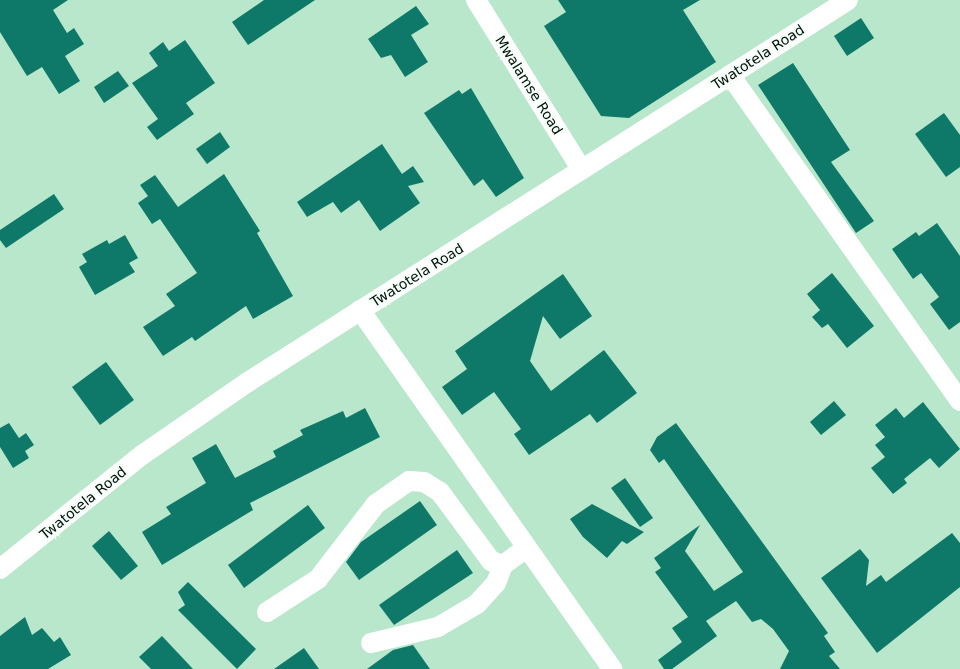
<!DOCTYPE html>
<style>
body{margin:0}
#map{position:relative;width:960px;height:669px;overflow:hidden;background:#b8e7cc;font-family:"DejaVu Sans",sans-serif}
div>[style]{position:absolute}
.building>*{inset:0;background:#0f7969}
.minor>*{height:20px;margin:-10px;padding:0 10px;transform-origin:10px;border-radius:10px;background:#fff}
span{translate:-50% -50%;white-space:nowrap;text-align:center;line-height:1.15;-webkit-text-stroke:4.5px #f5fef8;paint-order:stroke}
.street-label{font-size:14px;color:#021008}
</style>
<div id="map">
<div class="building">
<i style="clip-path:polygon(0 0,68px 0,53px 10px,67px 33px,74px 28px,84px 44px,65px 56px,80px 81px,59px 94px,42px 67px,27px 76px,0 32px)"></i>
<i style="clip-path:polygon(264px 0,315px 0,248px 45px,232px 22px)"></i>
<i style="clip-path:polygon(558px 0,700px 0,683px 10px,716px 62px,629px 118px,601px 116px,544px 26px,566px 12px)"></i>
<i style="clip-path:polygon(416px 6px,429px 24px,411px 35px,428px 62px,405px 77px,391px 55px,381px 58px,368px 39px)"></i>
<i style="clip-path:polygon(861px 18px,874px 38px,847px 56px,834px 36px)"></i>
<i style="clip-path:polygon(185px 40px,215px 83px,186px 103px,194px 114px,157px 140px,147px 127px,158px 119px,132px 83px,158px 66px,149px 53px,163px 42px,169px 51px)"></i>
<i style="clip-path:polygon(793px 63px,850px 150px,831px 162px,874px 221px,856px 233px,758px 85px)"></i>
<i style="clip-path:polygon(118px 71px,129px 86px,104px 103px,94px 87px)"></i>
<i style="clip-path:polygon(471px 88px,524px 178px,496px 197px,483px 179px,474px 186px,424px 113px,459px 90px,462px 94px)"></i>
<i style="clip-path:polygon(944px 113px,960px 135px,960px 167px,946px 177px,915px 134px)"></i>
<i style="clip-path:polygon(220px 132px,230px 147px,207px 164px,196px 149px)"></i>
<i style="clip-path:polygon(382px 144px,402px 174px,413px 166px,424px 182px,408px 186px,420px 203px,380px 231px,359px 200px,341px 213px,333px 202px,307px 217px,297px 202px)"></i>
<i style="clip-path:polygon(224px 174px,260px 231px,257px 233px,293px 296px,253px 319px,246px 306px,195px 341px,192px 337px,163px 356px,143px 327px,175px 306px,166px 294px,197px 273px,160px 219px,152px 224px,138px 203px,148px 196px,140px 185px,155px 175px,178px 207px)"></i>
<i style="clip-path:polygon(54px 194px,64px 209px,6px 248px,0 240px,0 230px)"></i>
<i style="clip-path:polygon(937px 223px,960px 256px,960px 322px,949px 330px,930px 304px,939px 297px,921px 273px,913px 279px,892px 249px,916px 232px,919px 236px)"></i>
<i style="clip-path:polygon(125px 235px,138px 258px,129px 263px,135px 272px,95px 295px,79px 267px,87px 262px,82px 254px,107px 240px,109px 244px)"></i>
<i style="clip-path:polygon(832px 273px,874px 326px,847px 348px,828px 324px,822px 328px,812px 317px,820px 310px,807px 294px)"></i>
<i style="clip-path:polygon(563px 274px,592px 316px,560px 339px,543px 316px,530px 361px,551px 391px,604px 350px,637px 393px,597px 423px,590px 414px,529px 455px,514px 434px,521px 429px,494px 392px,462px 415px,442px 387px,467px 369px,455px 351px)"></i>
<i style="clip-path:polygon(106px 362px,134px 400px,100px 425px,72px 387px)"></i>
<i style="clip-path:polygon(834px 401px,846px 415px,821px 435px,810px 422px)"></i>
<i style="clip-path:polygon(923px 402px,960px 449px,939px 468px,930px 458px,904px 479px,907px 483px,893px 494px,871px 468px,885px 457px,875px 445px,885px 437px,875px 425px,896px 408px,904px 418px)"></i>
<i style="clip-path:polygon(365px 408px,380px 437px,250px 503px,253px 510px,162px 565px,142px 532px,171px 514px,166px 507px,206px 483px,192px 458px,216px 444px,235px 478px,276px 457px,273px 451px,303px 435px,300px 430px,343px 411px,346px 418px)"></i>
<i style="clip-path:polygon(9px 423px,19px 438px,26px 433px,34px 445px,25px 451px,29px 458px,13px 468px,0 447px,0 428px)"></i>
<i style="clip-path:polygon(676px 423px,828px 633px,824px 636px,835px 652px,829px 656px,840px 669px,780px 669px,789px 651px,773px 629px,761px 619px,752px 622px,736px 601px,706px 621px,717px 636px,672px 669px,664px 669px,658px 660px,682px 642px,672px 628px,688px 617px,655px 572px,661px 568px,654px 558px,700px 525px,685px 551px,714px 591px,743px 572px,664px 459px,659px 463px,650px 450px,657px 437px)"></i>
<i style="clip-path:polygon(625px 478px,653px 518px,640px 527px,611px 488px)"></i>
<i style="clip-path:polygon(420px 501px,437px 525px,359px 580px,346px 562px,361px 542px)"></i>
<i style="clip-path:polygon(592px 504px,644px 532px,627px 544px,622px 541px,607px 558px,583px 537px,570px 519px)"></i>
<i style="clip-path:polygon(308px 505px,325px 528px,244px 588px,228px 565px)"></i>
<i style="clip-path:polygon(109px 531px,138px 566px,121px 580px,92px 546px)"></i>
<i style="clip-path:polygon(952px 533px,960px 543px,960px 587px,877px 653px,821px 578px,860px 549px,869px 560px,866px 586px,881px 575px,886px 582px)"></i>
<i style="clip-path:polygon(457px 550px,473px 573px,394px 625px,379px 605px)"></i>
<i style="clip-path:polygon(188px 582px,256px 649px,237px 669px,178px 610px,185px 605px,178px 592px)"></i>
<i style="clip-path:polygon(25px 617px,32px 635px,42px 628px,54px 642px,60px 637px,71px 655px,48px 669px,0 669px,0 636px)"></i>
<i style="clip-path:polygon(162px 636px,193px 669px,151px 669px,139px 657px)"></i>
<i style="clip-path:polygon(413px 645px,430px 669px,367px 669px,393px 650px)"></i>
<i style="clip-path:polygon(304px 648px,319px 669px,274px 669px)"></i>
</div>
<div class="minor">
<i style="left:476px;top:0;width:200px;rotate:58.1deg"></i>
<i style="left:730px;top:75px;width:399px;rotate:54.8deg"></i>
<i style="left:360px;top:310px;width:439px;rotate:54.9deg"></i>
<i style="left:0;top:569px;width:182px;rotate:-38.8deg"></i>
<i style="left:142px;top:455px;width:129px;rotate:-34.6deg"></i>
<i style="left:248px;top:382px;width:711px;rotate:-32.48deg"></i>
<i style="left:267px;top:612px;width:61px;rotate:-32.9deg"></i>
<i style="left:318px;top:579px;width:95px;rotate:-52.3deg"></i>
<i style="left:376px;top:504px;width:40px;rotate:-34.9deg"></i>
<i style="left:409px;top:481px;width:15px;rotate:4deg"></i>
<i style="left:424px;top:482px;width:19px;rotate:32deg"></i>
<i style="left:440px;top:492px;width:86px;rotate:53.5deg"></i>
<i style="left:491px;top:561px;width:13px;rotate:18deg"></i>
<i style="left:503px;top:565px;width:27px;rotate:-36deg"></i>
<i style="left:371px;top:643px;width:69px;rotate:-13.4deg"></i>
<i style="left:438px;top:627px;width:45px;rotate:-30.5deg"></i>
<i style="left:477px;top:604px;width:28px;rotate:-48deg"></i>
<i style="left:496px;top:583px;width:19px;rotate:-69deg"></i>
</div>
<div class="street-label">
<span style="left:758px;top:57px;rotate:-33deg">Twatotela Road</span>
<span style="left:529px;top:85px;rotate:58deg">Mwalamse Road</span>
<span style="left:417px;top:275px;rotate:-32deg">Twatotela Road</span>
<span style="left:83px;top:503px;rotate:-39deg">Twatotela Road</span>
</div>
</div>
